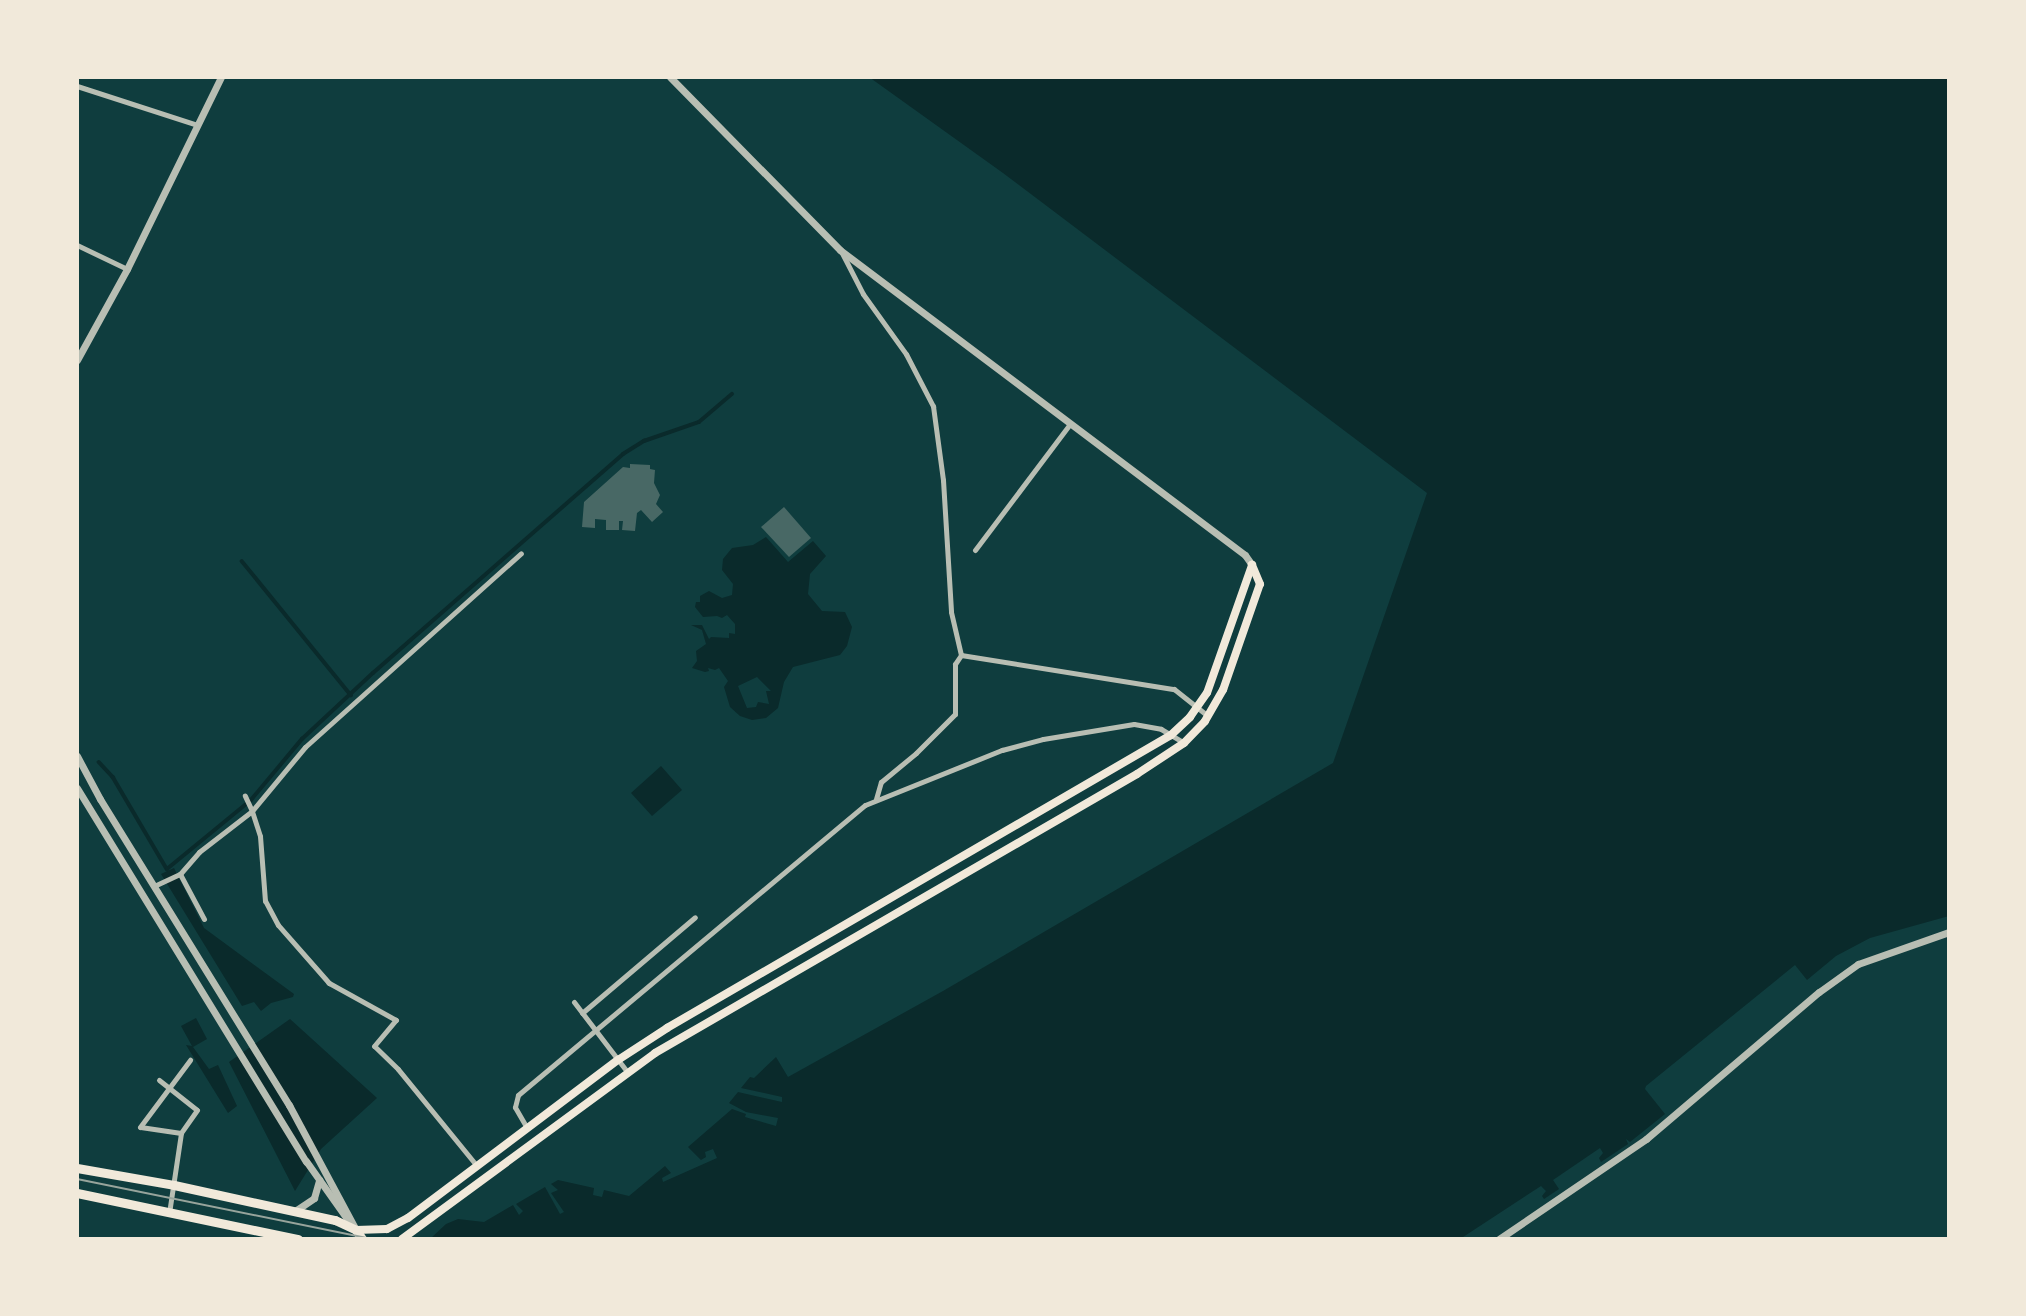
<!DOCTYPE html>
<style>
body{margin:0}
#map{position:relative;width:2026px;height:1316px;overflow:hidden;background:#0f3d3e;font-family:Overpass,sans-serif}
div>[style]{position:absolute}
.water>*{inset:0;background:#0a2a2b}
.stream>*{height:3.5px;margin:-1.75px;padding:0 1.75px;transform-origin:1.75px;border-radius:1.75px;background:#0a2a2b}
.building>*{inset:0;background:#486865}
.minor>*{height:5px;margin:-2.5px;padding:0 2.5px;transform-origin:2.5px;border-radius:2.5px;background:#b8beb3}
.tertiary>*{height:7px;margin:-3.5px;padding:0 3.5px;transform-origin:3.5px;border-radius:3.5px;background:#b8beb3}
.secondary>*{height:8px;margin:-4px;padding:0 4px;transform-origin:4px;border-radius:4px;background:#f1e9da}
.primary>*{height:9px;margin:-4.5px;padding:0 4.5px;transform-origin:4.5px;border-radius:4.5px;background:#f1e9da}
.tram>*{height:2px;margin:-1px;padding:0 1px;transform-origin:1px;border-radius:1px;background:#97a49c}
span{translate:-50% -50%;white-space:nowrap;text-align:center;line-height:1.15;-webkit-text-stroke:6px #f1e9da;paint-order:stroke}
.frame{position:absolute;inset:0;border:79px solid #f1e9da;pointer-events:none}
</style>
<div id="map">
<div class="water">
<i style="clip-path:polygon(869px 77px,1949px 77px,1949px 916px,1870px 938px,1836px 956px,1807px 980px,1795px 965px,1646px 1086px,1645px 1089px,1665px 1114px,1630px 1142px,1626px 1139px,1628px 1144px,1601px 1162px,1599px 1158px,1603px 1153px,1600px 1148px,1553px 1180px,1559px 1189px,1544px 1199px,1542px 1196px,1546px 1191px,1541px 1186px,1460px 1239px,430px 1239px,446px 1224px,458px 1219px,484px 1222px,513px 1205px,519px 1215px,523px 1211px,516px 1204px,545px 1187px,560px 1214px,564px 1212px,551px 1193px,558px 1190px,551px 1184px,558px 1180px,594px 1188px,593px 1195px,602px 1197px,604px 1190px,629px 1196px,665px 1166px,671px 1173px,662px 1178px,663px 1182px,717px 1158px,713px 1149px,705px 1152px,706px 1157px,701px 1160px,688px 1147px,732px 1109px,746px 1114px,745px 1117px,776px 1126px,778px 1118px,746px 1112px,729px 1103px,738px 1092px,782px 1102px,782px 1097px,741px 1088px,750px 1077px,754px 1078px,776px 1057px,788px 1077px,943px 991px,1333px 763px,1427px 493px,1003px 173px)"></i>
<i style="clip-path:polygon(evenodd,766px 537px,788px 562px,813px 541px,826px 556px,810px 574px,808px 594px,822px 611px,845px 612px,852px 627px,847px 646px,840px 655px,793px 667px,784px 682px,778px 708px,766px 718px,752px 720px,740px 716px,730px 707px,724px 687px,728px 681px,719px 668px,715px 670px,708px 668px,709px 671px,705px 672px,692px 668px,697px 661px,696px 651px,706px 644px,702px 630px,691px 625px,702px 625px,709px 639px,711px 637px,729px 638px,729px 633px,735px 634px,735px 624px,727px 615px,722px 618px,717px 616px,703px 617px,695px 607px,696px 602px,700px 602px,700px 596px,709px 591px,722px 598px,732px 595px,733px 584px,722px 570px,723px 559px,732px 548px,753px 545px,766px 537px,757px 677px,771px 691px,766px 691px,769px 704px,758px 702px,756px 707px,747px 708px,738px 686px,757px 677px)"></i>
<i style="clip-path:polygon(661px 766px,682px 790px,652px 816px,631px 793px)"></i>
<i style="clip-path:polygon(174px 868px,204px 928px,294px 994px,293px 997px,271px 1003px,261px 1011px,254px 1002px,242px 1006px,161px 874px)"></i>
<i style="clip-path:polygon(196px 1018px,207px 1039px,193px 1047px,209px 1069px,218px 1065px,237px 1106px,228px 1113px,186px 1045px,192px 1046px,181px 1026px)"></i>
<i style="clip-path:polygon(290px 1019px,377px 1098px,321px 1149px,295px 1191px,229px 1062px)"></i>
</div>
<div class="stream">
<i style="left:242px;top:561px;width:173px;rotate:50.9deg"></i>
<i style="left:99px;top:762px;width:21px;rotate:47deg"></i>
<i style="left:113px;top:777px;width:107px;rotate:59.6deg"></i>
<i style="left:167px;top:869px;width:109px;rotate:-39.4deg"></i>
<i style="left:251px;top:800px;width:80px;rotate:-50.1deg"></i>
<i style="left:302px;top:739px;width:97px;rotate:-42.9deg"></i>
<i style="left:373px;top:673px;width:332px;rotate:-41.2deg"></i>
<i style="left:623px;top:454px;width:25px;rotate:-32deg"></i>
<i style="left:644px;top:441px;width:58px;rotate:-19.1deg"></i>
<i style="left:699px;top:422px;width:43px;rotate:-40.3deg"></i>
</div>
<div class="building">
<i style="clip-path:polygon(630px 464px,650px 465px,650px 469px,655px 470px,654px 483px,660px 495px,656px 504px,663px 512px,652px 522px,641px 510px,637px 513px,635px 531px,622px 530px,623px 521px,619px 521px,619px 530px,606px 530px,606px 520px,595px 519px,595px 528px,582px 527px,584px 502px,623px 467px,630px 468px)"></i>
<i style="clip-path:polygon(784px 507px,811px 538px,789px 557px,761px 527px)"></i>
</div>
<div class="minor">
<i style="left:77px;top:86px;width:127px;rotate:17.9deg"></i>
<i style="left:77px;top:245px;width:55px;rotate:25.6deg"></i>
<i style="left:842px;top:253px;width:46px;rotate:62.9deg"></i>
<i style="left:863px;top:294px;width:74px;rotate:54.4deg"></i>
<i style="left:906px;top:354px;width:59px;rotate:62.6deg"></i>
<i style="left:933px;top:406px;width:75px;rotate:82.3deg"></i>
<i style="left:943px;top:480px;width:132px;rotate:86.5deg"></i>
<i style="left:951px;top:612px;width:44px;rotate:76.9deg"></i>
<i style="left:961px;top:655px;width:216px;rotate:9.1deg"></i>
<i style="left:1174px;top:689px;width:43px;rotate:38.5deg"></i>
<i style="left:975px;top:550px;width:158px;rotate:-53deg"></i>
<i style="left:876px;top:799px;width:18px;rotate:-74deg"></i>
<i style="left:881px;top:782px;width:45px;rotate:-39.6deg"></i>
<i style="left:916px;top:753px;width:55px;rotate:-45deg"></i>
<i style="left:955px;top:714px;width:50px;rotate:-90deg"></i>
<i style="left:955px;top:664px;width:11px;rotate:-56deg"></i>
<i style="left:154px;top:886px;width:29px;rotate:-25deg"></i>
<i style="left:204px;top:919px;width:51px;rotate:-118.1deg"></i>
<i style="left:180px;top:874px;width:29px;rotate:-49deg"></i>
<i style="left:199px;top:852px;width:67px;rotate:-37.7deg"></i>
<i style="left:252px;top:811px;width:17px;rotate:-115deg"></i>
<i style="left:574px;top:1002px;width:89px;rotate:52.7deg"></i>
<i style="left:582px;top:1013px;width:148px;rotate:-40.3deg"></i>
<i style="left:159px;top:1080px;width:48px;rotate:38.3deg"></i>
<i style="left:197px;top:1110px;width:28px;rotate:125deg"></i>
<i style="left:181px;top:1133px;width:81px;rotate:98.5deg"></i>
<i style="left:527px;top:1128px;width:24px;rotate:-120deg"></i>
<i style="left:515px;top:1107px;width:12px;rotate:-76deg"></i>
<i style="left:518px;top:1095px;width:452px;rotate:-39.9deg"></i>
<i style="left:865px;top:805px;width:148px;rotate:-21.9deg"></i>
<i style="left:1002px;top:750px;width:42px;rotate:-15deg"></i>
<i style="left:1043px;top:739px;width:92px;rotate:-9.4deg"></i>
<i style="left:1134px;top:724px;width:27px;rotate:10deg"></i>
<i style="left:1161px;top:729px;width:27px;rotate:31deg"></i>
<i style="left:181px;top:1133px;width:41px;rotate:-171.7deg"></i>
<i style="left:140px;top:1127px;width:84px;rotate:-53.3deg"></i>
<i style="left:477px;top:1166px;width:125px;rotate:-129.2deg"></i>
<i style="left:398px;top:1069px;width:33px;rotate:-136deg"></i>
<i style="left:374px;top:1046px;width:34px;rotate:-50deg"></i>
<i style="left:396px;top:1020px;width:77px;rotate:-151.1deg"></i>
<i style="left:329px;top:983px;width:77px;rotate:-131.3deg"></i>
<i style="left:278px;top:925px;width:27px;rotate:-118deg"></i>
<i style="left:265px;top:901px;width:65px;rotate:-94.4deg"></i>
<i style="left:260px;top:836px;width:26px;rotate:-108deg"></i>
<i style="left:252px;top:811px;width:83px;rotate:-50.4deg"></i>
<i style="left:305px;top:747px;width:290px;rotate:-41.9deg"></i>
</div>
<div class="tertiary">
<i style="left:670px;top:77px;width:243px;rotate:45.5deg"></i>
<i style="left:840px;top:250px;width:507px;rotate:36.98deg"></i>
<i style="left:1245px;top:555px;width:12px;rotate:55deg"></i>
<i style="left:77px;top:360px;width:104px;rotate:-61.2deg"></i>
<i style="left:127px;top:269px;width:214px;rotate:-63.9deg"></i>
<i style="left:77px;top:756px;width:49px;rotate:61.9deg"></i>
<i style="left:100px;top:799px;width:360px;rotate:58.3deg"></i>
<i style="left:289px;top:1105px;width:142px;rotate:61.8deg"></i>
<i style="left:77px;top:788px;width:438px;rotate:58.5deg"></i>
<i style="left:306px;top:1161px;width:72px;rotate:54.6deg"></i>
<i style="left:295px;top:1211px;width:23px;rotate:-34deg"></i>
<i style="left:314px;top:1198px;width:19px;rotate:-74deg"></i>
<i style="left:1499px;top:1239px;width:178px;rotate:-34.2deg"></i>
<i style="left:1646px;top:1139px;width:227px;rotate:-40.4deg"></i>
<i style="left:1819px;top:992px;width:48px;rotate:-35.7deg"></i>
<i style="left:1858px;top:964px;width:96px;rotate:-19.4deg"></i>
</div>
<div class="secondary">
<i style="left:356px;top:1230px;width:31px;rotate:-2deg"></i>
<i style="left:387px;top:1229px;width:24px;rotate:-28deg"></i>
<i style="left:408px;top:1218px;width:263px;rotate:-37deg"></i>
<i style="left:618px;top:1060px;width:59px;rotate:-33.1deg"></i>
<i style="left:667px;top:1028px;width:583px;rotate:-30.17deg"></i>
<i style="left:1171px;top:735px;width:26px;rotate:-43deg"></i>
<i style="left:1190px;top:717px;width:29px;rotate:-55deg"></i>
<i style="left:1207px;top:693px;width:136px;rotate:-70.6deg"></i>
<i style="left:402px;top:1239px;width:314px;rotate:-36.3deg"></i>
<i style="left:655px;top:1053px;width:557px;rotate:-30.06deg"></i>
<i style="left:1137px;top:774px;width:56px;rotate:-33.4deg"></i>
<i style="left:1184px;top:743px;width:30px;rotate:-46deg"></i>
<i style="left:1205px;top:721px;width:36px;rotate:-60deg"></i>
<i style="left:1223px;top:690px;width:112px;rotate:-70.8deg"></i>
<i style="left:1260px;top:584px;width:21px;rotate:-113deg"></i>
</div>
<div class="primary">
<i style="left:77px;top:1168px;width:98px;rotate:9.9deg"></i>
<i style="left:174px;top:1185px;width:165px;rotate:12.3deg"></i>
<i style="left:335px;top:1220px;width:23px;rotate:25deg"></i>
<i style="left:356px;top:1230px;width:11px;rotate:56deg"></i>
<i style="left:77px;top:1193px;width:226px;rotate:11.8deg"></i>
</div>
<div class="tram">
<i style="left:77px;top:1179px;width:302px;rotate:11.5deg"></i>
</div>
<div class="frame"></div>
</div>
